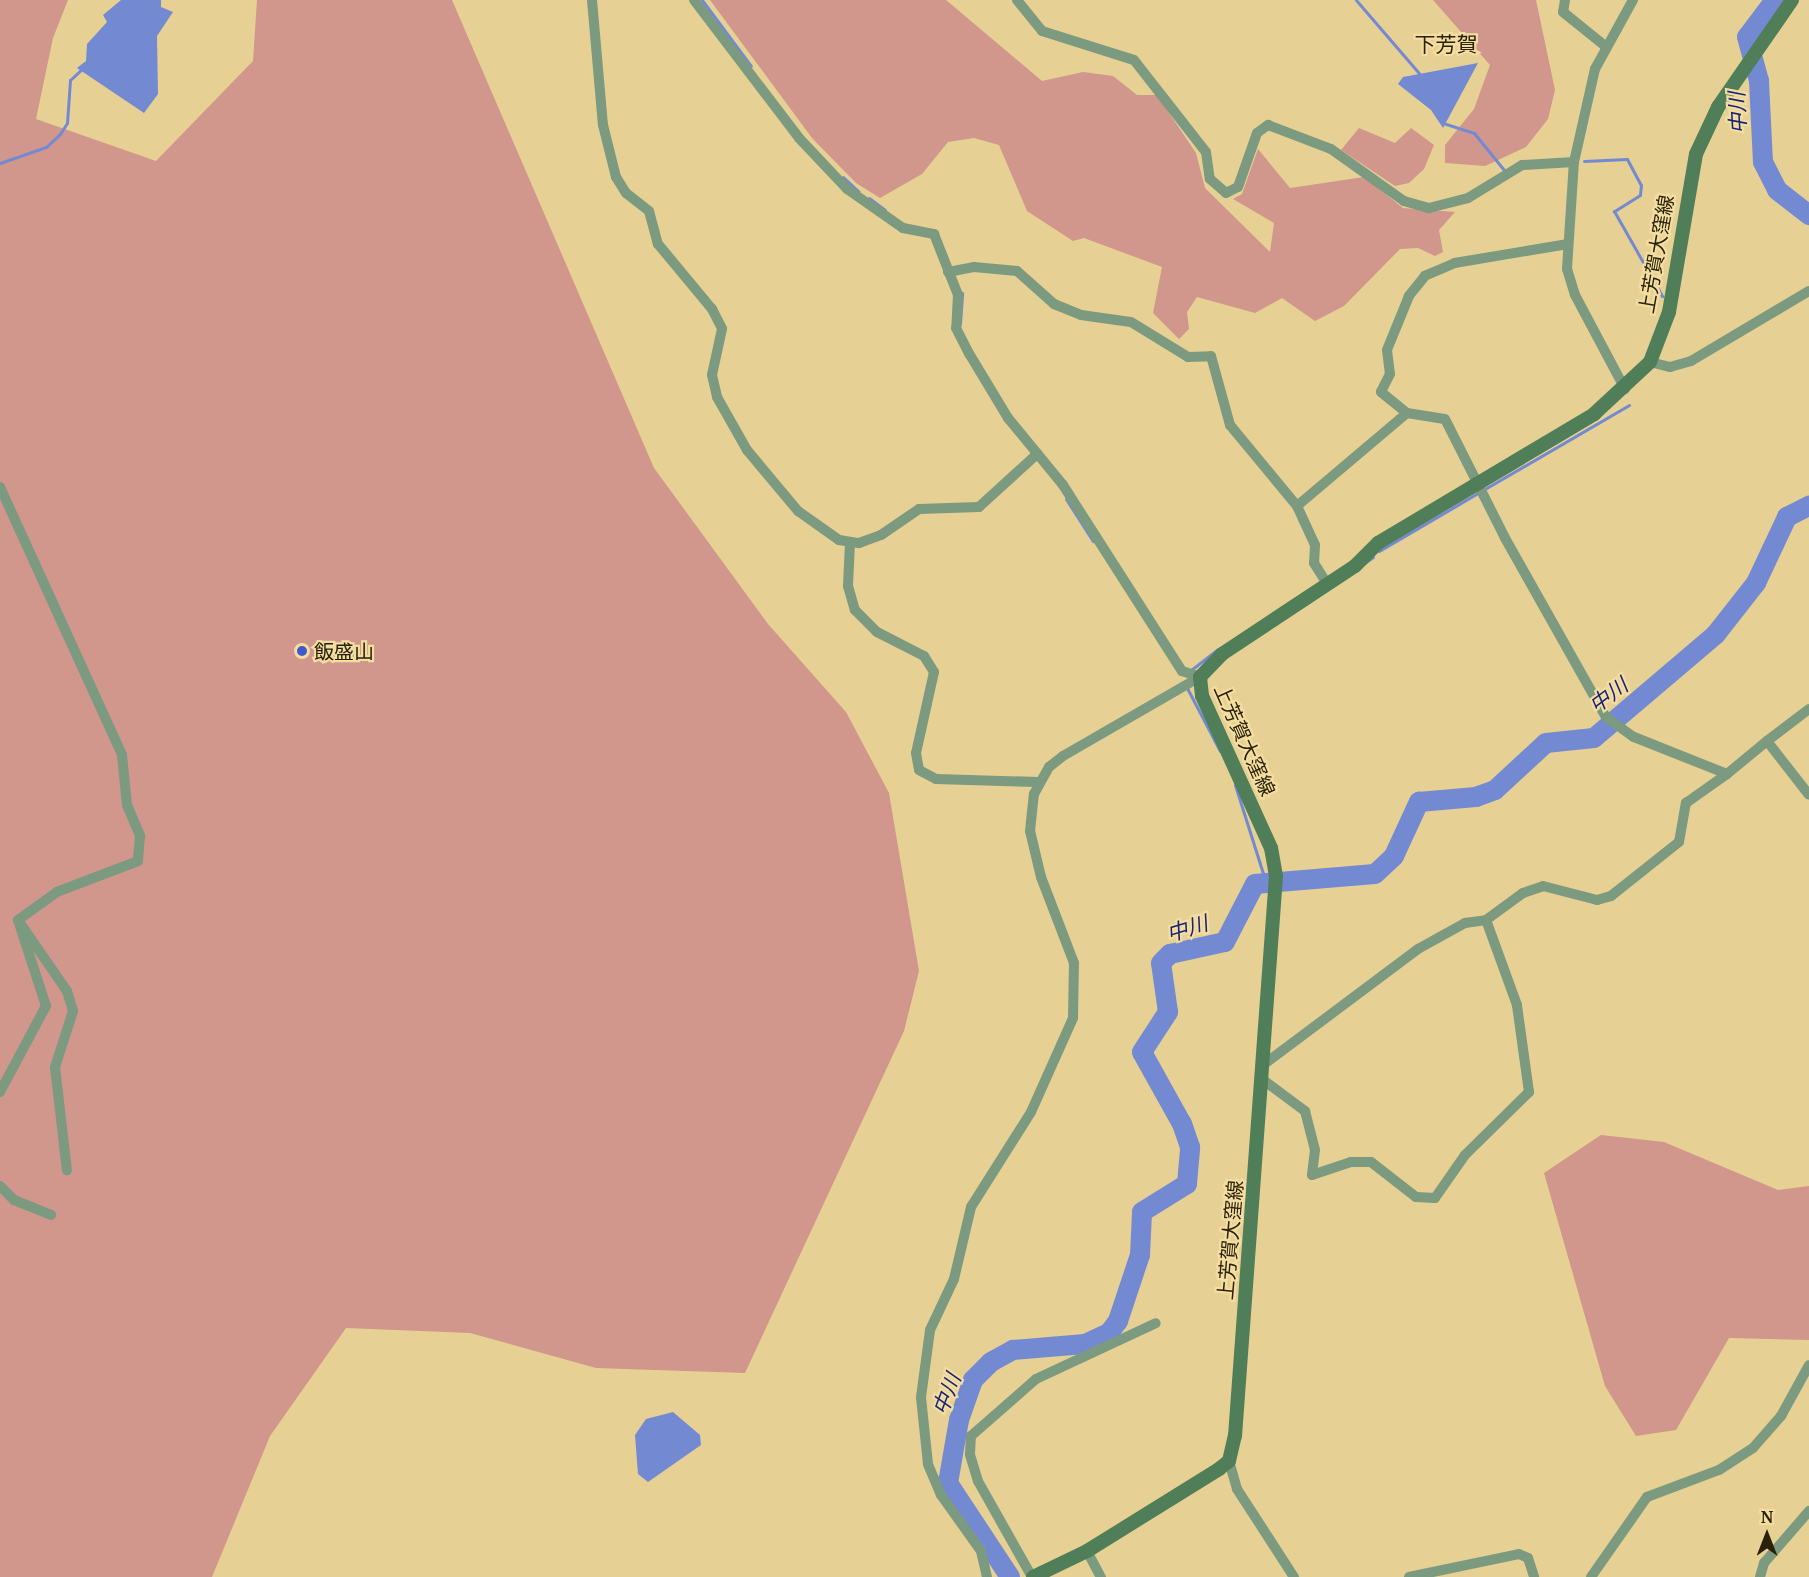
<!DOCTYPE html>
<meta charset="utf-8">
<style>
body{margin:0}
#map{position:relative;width:1809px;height:1577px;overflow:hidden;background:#e7d093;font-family:"Noto Serif","Noto Sans JP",serif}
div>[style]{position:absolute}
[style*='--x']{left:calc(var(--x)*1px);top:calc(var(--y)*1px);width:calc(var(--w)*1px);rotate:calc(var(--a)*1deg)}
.green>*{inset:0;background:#d1968c}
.water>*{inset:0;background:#738ad3}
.stream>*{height:3px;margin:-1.5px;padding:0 1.5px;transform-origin:1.5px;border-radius:1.5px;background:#738ad3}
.river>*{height:20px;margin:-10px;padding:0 10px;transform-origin:10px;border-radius:10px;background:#738ad3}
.street>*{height:10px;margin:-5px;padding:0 5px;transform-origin:5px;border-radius:5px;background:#7b9a80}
.secondary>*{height:14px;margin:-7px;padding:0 7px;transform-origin:7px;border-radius:7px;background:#4f7e59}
.dots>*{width:16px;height:16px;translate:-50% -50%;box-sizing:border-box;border:3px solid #f4dda0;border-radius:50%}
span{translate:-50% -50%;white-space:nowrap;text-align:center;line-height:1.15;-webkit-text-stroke:4.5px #f4dda0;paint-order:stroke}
.street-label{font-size:20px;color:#292108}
.poi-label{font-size:20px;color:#292108}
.left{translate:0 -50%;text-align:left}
.neighbourhood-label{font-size:21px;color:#292108}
.water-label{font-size:21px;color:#182277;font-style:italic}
.north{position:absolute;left:1737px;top:1505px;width:60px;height:60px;-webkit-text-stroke:4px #f4dda0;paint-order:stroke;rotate:0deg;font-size:16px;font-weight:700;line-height:24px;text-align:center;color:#292108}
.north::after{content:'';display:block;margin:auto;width:21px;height:27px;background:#292108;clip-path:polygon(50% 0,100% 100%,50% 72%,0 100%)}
</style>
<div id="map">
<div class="green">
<i style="clip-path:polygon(0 0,68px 0,53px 38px,36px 119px,156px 161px,253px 61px,257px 0,452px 0,654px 468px,768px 624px,846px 712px,889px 793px,919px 971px,904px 1031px,745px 1373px,596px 1368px,470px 1333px,346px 1328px,270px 1436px,212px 1577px,0 1577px)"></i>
<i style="clip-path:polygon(710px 0,946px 0,1042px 81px,1083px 72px,1113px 76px,1137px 95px,1157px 95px,1196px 153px,1205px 188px,1270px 252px,1274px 223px,1233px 199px,1242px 194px,1258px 149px,1290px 188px,1364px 177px,1403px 208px,1455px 212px,1439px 230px,1443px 252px,1435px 256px,1418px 248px,1400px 249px,1344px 306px,1315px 321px,1282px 298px,1255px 313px,1197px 297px,1187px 312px,1189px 329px,1179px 339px,1153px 313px,1162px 267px,1084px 238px,1073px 241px,1027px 211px,999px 145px,974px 138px,948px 142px,922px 174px,880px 198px,856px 183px,812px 138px)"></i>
<i style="clip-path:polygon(1433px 0,1536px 0,1555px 90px,1548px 119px,1526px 147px,1485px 166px,1445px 163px,1445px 145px,1474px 109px,1490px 65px)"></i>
<i style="clip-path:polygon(1359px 128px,1395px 143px,1411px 128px,1434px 145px,1424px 169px,1409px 183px,1395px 186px,1341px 150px)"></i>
<i style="clip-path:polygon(1601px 1135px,1664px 1142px,1778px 1190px,1809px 1186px,1809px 1340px,1729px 1338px,1676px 1430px,1636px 1436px,1605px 1386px,1544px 1173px)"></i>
</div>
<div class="water">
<i style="clip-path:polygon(121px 0,161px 0,161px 7px,173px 12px,157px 36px,158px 94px,144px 113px,77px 68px,86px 61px,87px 44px,107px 22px,103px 15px)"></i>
<i style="clip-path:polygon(1478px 63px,1443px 128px,1431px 110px,1398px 84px,1403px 77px)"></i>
<i style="clip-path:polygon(673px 1412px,700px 1435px,701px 1445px,648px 1482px,638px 1474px,635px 1435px,646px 1419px)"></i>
</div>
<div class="stream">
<i style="--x:702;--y:0;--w:82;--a:53.4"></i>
<i style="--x:1356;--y:0;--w:103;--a:49.3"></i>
<i style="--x:1443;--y:123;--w:33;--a:18"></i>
<i style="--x:1474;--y:133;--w:48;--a:51"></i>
<i style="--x:1584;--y:161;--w:43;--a:-2.7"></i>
<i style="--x:1627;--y:159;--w:30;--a:62"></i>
<i style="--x:1641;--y:185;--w:10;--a:96"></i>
<i style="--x:1640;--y:195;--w:31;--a:148"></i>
<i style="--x:1614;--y:211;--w:98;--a:60.5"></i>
<i style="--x:0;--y:163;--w:49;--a:-19.2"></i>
<i style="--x:46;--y:147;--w:19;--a:-43"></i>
<i style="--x:60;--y:134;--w:13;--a:-58"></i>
<i style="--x:67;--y:123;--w:43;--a:-86"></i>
<i style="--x:70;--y:80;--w:16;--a:-43"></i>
<i style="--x:843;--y:177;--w:21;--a:43"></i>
<i style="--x:869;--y:198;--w:20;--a:37"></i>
<i style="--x:960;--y:324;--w:31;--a:-86"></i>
<i style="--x:1483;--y:490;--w:169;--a:-30.2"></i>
<i style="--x:1066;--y:499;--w:50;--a:57.3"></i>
<i style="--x:1379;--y:551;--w:113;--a:-30.4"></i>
<i style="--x:1304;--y:605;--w:84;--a:-34.8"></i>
<i style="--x:1191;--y:670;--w:33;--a:-38"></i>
<i style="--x:1187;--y:688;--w:71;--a:62.4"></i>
<i style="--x:1235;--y:785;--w:103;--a:72.4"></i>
</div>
<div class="river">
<i style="--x:1775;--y:0;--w:46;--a:127.1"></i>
<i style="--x:1747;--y:37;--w:46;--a:74.7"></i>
<i style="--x:1759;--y:81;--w:81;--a:87.2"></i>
<i style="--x:1763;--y:162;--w:31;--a:63"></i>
<i style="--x:1777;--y:190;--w:41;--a:38"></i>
<i style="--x:1010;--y:1577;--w:113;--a:-123.4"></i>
<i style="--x:948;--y:1483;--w:64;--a:-80.1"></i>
<i style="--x:959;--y:1420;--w:42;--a:-70.7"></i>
<i style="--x:973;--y:1380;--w:25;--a:-45"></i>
<i style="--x:991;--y:1362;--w:25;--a:-29"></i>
<i style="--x:1013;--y:1350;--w:72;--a:-4.8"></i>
<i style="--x:1085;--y:1344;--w:26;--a:-25"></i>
<i style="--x:1109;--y:1333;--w:15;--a:-53"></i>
<i style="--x:1118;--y:1321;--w:70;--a:-71.6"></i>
<i style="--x:1140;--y:1255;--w:43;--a:-87.3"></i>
<i style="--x:1142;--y:1212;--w:53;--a:-31.9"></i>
<i style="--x:1187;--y:1184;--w:37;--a:-85"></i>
<i style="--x:1190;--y:1147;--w:24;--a:-109"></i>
<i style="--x:1182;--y:1124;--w:82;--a:-119.1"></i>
<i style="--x:1142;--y:1052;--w:48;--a:-57"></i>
<i style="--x:1168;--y:1012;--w:49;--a:-98.1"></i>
<i style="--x:1161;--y:963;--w:13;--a:-45"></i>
<i style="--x:1170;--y:954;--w:56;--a:-12.3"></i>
<i style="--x:1225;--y:942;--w:65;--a:-62.7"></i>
<i style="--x:1255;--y:884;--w:120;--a:-4.8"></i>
<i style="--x:1375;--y:874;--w:26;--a:-43"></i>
<i style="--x:1394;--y:856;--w:60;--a:-65.2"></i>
<i style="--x:1419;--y:802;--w:57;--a:-5"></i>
<i style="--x:1476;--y:797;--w:20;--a:-20"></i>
<i style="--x:1495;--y:790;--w:69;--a:-42.7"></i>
<i style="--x:1546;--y:743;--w:48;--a:-5.9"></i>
<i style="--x:1594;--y:738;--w:160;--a:-40.4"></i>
<i style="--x:1716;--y:634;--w:65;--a:-51.9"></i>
<i style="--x:1756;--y:583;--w:73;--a:-64.8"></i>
<i style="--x:1787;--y:517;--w:25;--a:-27"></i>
</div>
<div class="street">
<i style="--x:592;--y:0;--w:125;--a:85"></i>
<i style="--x:603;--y:125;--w:54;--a:76"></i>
<i style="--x:616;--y:177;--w:19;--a:58"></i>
<i style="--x:626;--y:193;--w:29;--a:38"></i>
<i style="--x:649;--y:211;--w:34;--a:75"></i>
<i style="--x:658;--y:244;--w:85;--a:50.3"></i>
<i style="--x:712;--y:309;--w:22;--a:63"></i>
<i style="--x:722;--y:329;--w:47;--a:102.3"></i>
<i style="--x:712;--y:375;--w:23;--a:77"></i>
<i style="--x:717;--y:397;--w:61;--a:60.5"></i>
<i style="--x:747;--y:450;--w:80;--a:50.1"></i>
<i style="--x:798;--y:511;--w:50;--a:35.3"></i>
<i style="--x:839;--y:540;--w:20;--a:9"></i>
<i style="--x:859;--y:543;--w:23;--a:-20"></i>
<i style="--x:881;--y:535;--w:46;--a:-34.4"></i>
<i style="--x:919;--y:509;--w:60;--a:-1.9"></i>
<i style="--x:979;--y:507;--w:79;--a:-42.4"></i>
<i style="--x:694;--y:0;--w:173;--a:52.7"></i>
<i style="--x:799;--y:138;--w:70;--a:46.7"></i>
<i style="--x:847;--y:189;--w:68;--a:34.9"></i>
<i style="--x:903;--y:228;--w:32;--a:11"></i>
<i style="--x:934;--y:234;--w:66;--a:68.5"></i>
<i style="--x:958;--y:295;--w:33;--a:93"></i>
<i style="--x:956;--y:328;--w:30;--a:63"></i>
<i style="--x:970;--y:355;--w:74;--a:58.9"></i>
<i style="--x:1008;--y:418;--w:87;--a:50.6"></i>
<i style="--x:1063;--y:485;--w:221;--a:57.4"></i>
<i style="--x:1182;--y:671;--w:19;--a:18"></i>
<i style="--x:1017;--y:0;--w:40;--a:51"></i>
<i style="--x:1042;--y:31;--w:96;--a:17.5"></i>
<i style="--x:1134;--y:60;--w:117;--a:52"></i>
<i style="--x:1206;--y:152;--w:27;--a:82"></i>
<i style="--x:1210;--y:179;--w:21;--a:41"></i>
<i style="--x:1226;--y:193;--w:13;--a:-27"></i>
<i style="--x:1238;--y:187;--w:57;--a:-70.6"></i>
<i style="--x:1257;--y:133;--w:14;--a:-36"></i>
<i style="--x:1268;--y:125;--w:67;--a:20.9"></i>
<i style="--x:1331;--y:149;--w:90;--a:35.5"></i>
<i style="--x:1404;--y:201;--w:26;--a:16"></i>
<i style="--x:1429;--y:208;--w:40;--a:-14.4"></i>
<i style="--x:1468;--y:198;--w:63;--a:-31.4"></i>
<i style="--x:1522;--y:165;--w:52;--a:-3.3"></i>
<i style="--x:1565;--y:0;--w:12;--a:99"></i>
<i style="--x:1563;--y:12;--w:54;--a:39"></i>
<i style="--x:1568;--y:244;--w:115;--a:170.5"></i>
<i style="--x:1455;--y:263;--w:33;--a:157"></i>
<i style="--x:1425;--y:276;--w:26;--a:129"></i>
<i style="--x:1409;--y:296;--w:58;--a:112.2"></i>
<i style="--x:1387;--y:350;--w:24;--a:83"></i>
<i style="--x:1390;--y:374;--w:20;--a:117"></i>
<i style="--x:1381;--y:392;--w:33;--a:39"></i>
<i style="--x:1407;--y:413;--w:38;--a:9"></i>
<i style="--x:1445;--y:419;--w:133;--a:63.2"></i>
<i style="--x:1505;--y:538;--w:206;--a:60.6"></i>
<i style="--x:1606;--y:717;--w:34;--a:36"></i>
<i style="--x:1634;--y:737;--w:100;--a:21.7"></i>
<i style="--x:1727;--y:774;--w:52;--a:-39.5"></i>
<i style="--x:1767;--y:741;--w:68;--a:52.1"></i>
<i style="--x:948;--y:272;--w:26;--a:-11"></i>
<i style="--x:974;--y:267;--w:43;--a:5.3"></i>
<i style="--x:1017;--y:271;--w:50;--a:41.7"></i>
<i style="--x:1054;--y:304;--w:29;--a:22"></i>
<i style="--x:1081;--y:315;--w:50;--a:8"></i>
<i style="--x:1131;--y:322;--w:67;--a:31.6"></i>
<i style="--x:1188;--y:357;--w:23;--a:-2"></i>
<i style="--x:1211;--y:356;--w:72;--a:74.6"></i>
<i style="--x:1230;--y:425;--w:105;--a:50.4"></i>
<i style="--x:1297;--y:506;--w:43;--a:65.2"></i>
<i style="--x:1315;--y:545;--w:18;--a:93"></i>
<i style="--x:1314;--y:563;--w:25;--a:58"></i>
<i style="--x:1650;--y:362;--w:21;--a:14"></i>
<i style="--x:1670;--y:367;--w:22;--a:-16"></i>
<i style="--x:1691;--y:361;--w:137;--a:-30.7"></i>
<i style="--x:1625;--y:389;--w:106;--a:-118"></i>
<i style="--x:1575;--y:295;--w:27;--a:-107"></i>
<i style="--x:1567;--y:269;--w:107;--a:-86.3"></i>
<i style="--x:1574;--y:162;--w:95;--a:-77.3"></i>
<i style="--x:1595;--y:69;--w:79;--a:-61.2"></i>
<i style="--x:0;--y:487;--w:294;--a:65.5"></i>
<i style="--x:122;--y:755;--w:50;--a:84.3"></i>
<i style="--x:127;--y:805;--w:34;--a:67"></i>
<i style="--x:140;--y:836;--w:25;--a:95"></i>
<i style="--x:138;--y:861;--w:87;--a:159.1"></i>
<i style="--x:57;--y:892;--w:48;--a:144.3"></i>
<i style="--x:18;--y:920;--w:86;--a:55.4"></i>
<i style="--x:67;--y:991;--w:21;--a:73"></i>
<i style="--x:73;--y:1011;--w:59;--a:107.8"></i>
<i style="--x:55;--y:1067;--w:104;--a:83.4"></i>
<i style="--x:1297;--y:506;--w:144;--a:-40.2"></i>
<i style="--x:850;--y:543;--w:43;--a:92.7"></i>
<i style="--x:848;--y:586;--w:25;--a:74"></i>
<i style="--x:855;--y:610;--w:31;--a:45"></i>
<i style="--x:877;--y:632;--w:53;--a:27.1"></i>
<i style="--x:924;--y:656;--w:19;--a:58"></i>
<i style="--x:934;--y:672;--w:83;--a:102.5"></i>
<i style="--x:916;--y:753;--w:17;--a:80"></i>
<i style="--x:919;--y:770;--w:19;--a:28"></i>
<i style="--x:936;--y:779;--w:102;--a:1.7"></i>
<i style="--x:1767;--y:741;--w:53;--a:-37.3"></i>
<i style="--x:1263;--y:1065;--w:194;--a:-36.8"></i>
<i style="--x:1418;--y:949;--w:54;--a:-29"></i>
<i style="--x:1465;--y:923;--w:21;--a:-8"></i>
<i style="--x:1486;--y:920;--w:46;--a:-36.1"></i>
<i style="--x:1523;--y:893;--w:21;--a:-19"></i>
<i style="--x:1543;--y:886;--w:56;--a:14.5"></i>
<i style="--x:1597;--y:900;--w:15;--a:-16"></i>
<i style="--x:1611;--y:896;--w:87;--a:-38.5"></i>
<i style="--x:1679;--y:842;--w:40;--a:-80"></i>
<i style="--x:1686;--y:803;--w:50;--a:-35.3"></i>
<i style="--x:1262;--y:1079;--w:54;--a:36.7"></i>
<i style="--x:1305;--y:1111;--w:40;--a:75.6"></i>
<i style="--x:1315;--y:1150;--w:25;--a:97"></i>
<i style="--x:1312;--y:1175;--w:41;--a:-18.4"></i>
<i style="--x:1351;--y:1162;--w:20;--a:0"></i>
<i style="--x:1371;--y:1162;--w:57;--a:37.9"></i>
<i style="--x:1416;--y:1197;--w:19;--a:3"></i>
<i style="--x:1435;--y:1198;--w:52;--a:-55.1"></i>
<i style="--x:1465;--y:1155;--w:90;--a:-44.5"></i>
<i style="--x:1529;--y:1092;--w:88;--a:-97.9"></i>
<i style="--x:1517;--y:1005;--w:90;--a:-110"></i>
<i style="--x:0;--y:1092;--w:98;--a:-61.9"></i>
<i style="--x:46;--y:1006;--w:90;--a:-108"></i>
<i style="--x:0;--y:1186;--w:20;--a:45"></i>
<i style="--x:14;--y:1200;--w:40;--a:22"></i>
<i style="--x:1229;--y:1461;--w:29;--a:74"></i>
<i style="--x:1237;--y:1489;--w:105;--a:57.1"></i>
<i style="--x:1087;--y:1551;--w:30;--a:62"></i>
<i style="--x:987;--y:1577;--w:27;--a:-103"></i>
<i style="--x:981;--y:1551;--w:69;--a:-125.5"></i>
<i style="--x:941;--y:1495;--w:34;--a:-113"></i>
<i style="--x:928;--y:1464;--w:67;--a:-96"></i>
<i style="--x:921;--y:1397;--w:68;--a:-82.3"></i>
<i style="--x:930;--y:1330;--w:56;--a:-64.8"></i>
<i style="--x:954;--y:1279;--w:74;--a:-76.7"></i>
<i style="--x:971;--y:1207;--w:112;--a:-57.7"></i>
<i style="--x:1031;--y:1112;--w:103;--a:-65.9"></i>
<i style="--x:1073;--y:1018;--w:55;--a:-89"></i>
<i style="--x:1074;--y:963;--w:92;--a:-111"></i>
<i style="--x:1041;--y:877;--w:47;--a:-103.4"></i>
<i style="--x:1030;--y:831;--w:37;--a:-84"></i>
<i style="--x:1034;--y:794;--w:31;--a:-61"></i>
<i style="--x:1049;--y:767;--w:18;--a:-38"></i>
<i style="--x:1063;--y:756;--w:158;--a:-30"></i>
<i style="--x:1032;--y:1577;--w:110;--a:-119.4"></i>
<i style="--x:978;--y:1481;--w:28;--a:-107"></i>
<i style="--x:970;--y:1454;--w:18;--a:-87"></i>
<i style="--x:971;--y:1436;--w:86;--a:-41.2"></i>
<i style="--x:1036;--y:1379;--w:132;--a:-25"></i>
<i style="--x:1409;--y:1577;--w:112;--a:-11.8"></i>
<i style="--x:1519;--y:1554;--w:10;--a:24"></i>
<i style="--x:1528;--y:1558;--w:20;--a:72"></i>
<i style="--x:1591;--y:1577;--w:98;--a:-55"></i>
<i style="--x:1647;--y:1497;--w:77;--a:-20.6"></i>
<i style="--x:1719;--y:1470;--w:40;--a:-32.9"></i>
<i style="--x:1753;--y:1448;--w:43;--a:-48.8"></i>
<i style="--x:1781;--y:1416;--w:58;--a:-61.2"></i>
<i style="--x:1760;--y:1577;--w:15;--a:-74"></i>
<i style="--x:1764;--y:1563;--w:69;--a:-49.1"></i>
</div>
<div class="secondary">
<i style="--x:1033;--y:1577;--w:60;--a:-25.7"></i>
<i style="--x:1087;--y:1551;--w:155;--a:-31.8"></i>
<i style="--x:1219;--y:1469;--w:13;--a:-39"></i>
<i style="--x:1229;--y:1461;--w:26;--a:-77"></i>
<i style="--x:1235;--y:1436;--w:561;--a:-85.81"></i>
<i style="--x:1276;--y:876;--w:28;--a:-100"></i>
<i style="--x:1271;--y:848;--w:167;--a:-114.4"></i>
<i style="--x:1202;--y:696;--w:19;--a:-96"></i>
<i style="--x:1200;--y:677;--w:32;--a:-46"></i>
<i style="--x:1222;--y:654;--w:159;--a:-33.5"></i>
<i style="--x:1355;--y:566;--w:33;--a:-45"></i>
<i style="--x:1378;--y:543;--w:252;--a:-30.8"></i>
<i style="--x:1594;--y:414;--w:76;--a:-42.9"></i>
<i style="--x:1650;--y:362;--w:53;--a:-69.2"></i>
<i style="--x:1669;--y:312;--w:160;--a:-80.3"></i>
<i style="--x:1696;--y:154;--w:52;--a:-64.9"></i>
<i style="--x:1718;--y:107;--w:130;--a:-55.3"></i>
</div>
<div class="dots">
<i style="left:302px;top:651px;background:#4058cb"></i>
</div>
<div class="street-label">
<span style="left:1656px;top:254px;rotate:-80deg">上芳賀大窪線</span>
<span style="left:1245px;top:740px;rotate:66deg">上芳賀大窪線</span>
<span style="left:1230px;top:1240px;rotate:-85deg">上芳賀大窪線</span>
</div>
<div class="poi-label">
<span class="left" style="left:314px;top:651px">飯盛山</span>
</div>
<div class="neighbourhood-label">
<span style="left:1446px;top:44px">下芳賀</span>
</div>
<div class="water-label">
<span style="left:1737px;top:113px;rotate:-93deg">中川</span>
<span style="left:1608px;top:695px;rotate:-37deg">中川</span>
<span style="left:1187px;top:928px;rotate:-17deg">中川</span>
<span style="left:946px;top:1394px;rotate:-69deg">中川</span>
</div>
<div class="north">N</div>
</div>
